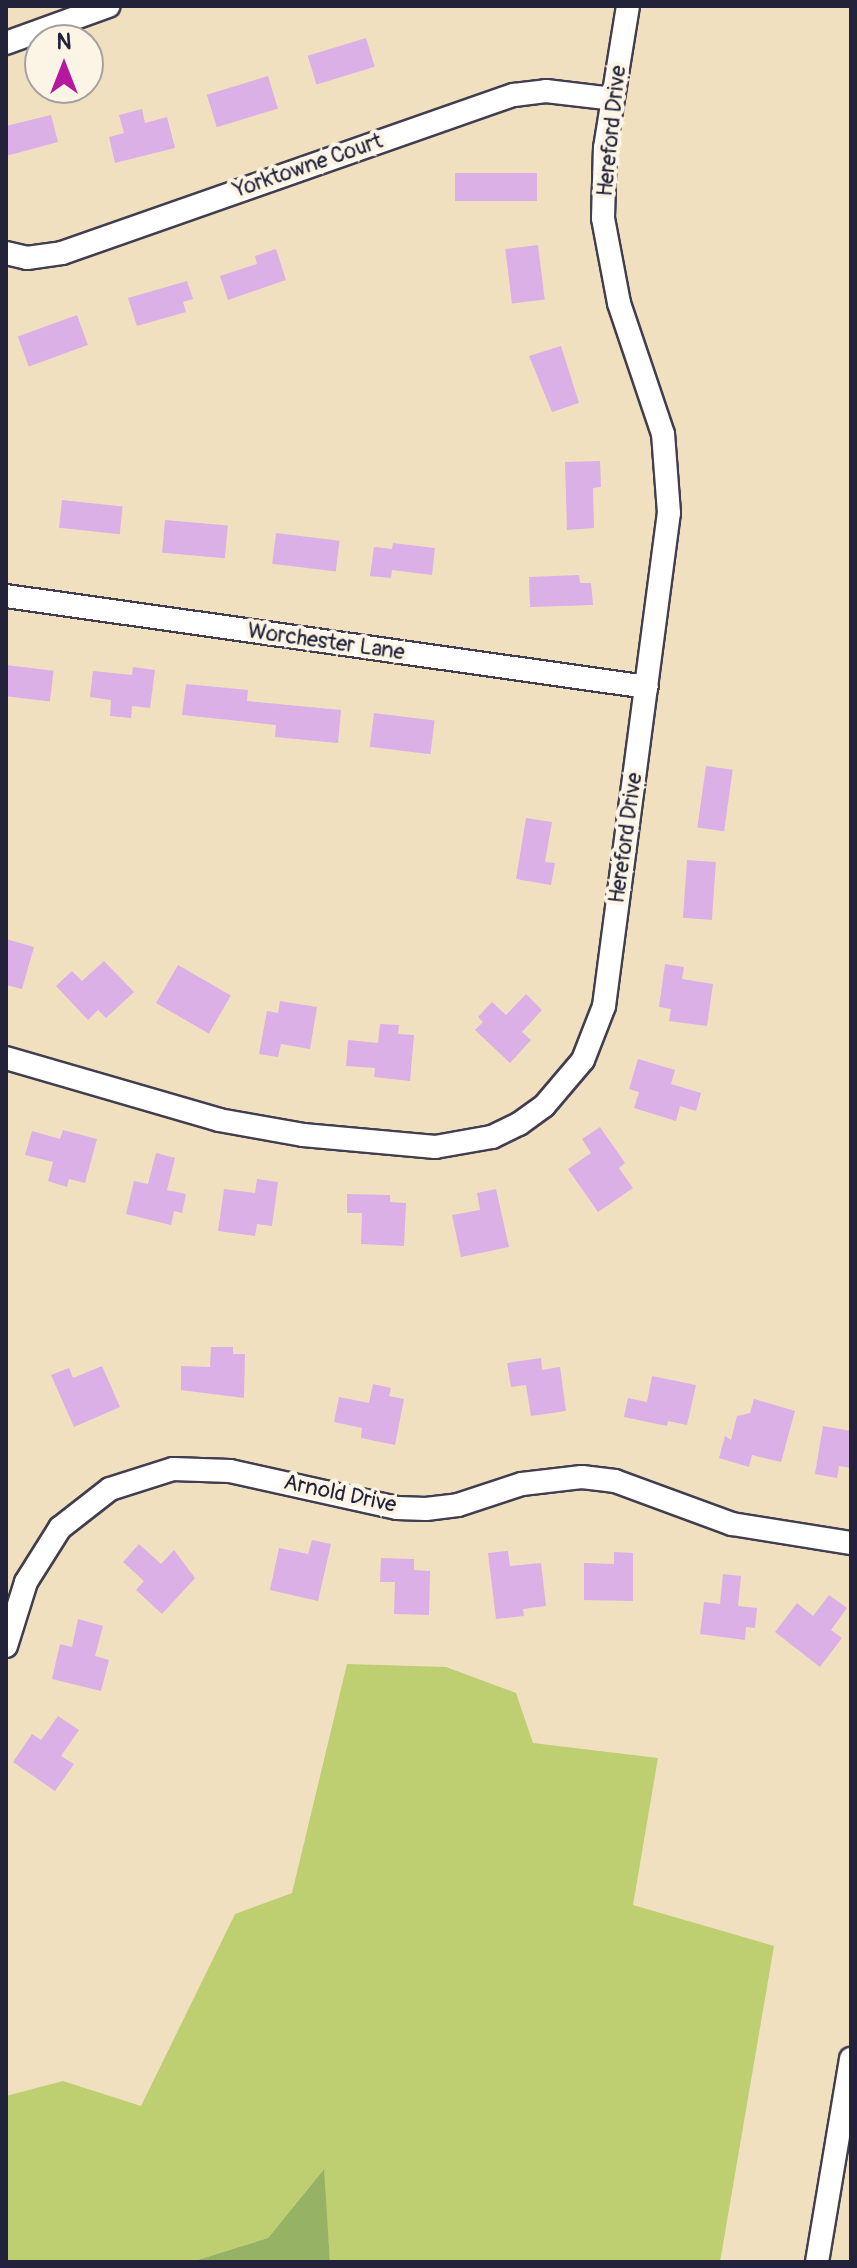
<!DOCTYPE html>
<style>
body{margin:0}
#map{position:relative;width:857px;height:2268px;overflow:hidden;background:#f0e0c0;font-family:Pangolin,sans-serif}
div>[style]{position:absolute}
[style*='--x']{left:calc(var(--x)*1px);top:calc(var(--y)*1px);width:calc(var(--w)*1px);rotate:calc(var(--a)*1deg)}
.green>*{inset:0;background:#becf72}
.forest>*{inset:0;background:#96b264}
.building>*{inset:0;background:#dab0e6;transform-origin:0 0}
.roads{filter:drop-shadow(2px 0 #413e4f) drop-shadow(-2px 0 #413e4f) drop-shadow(0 2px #413e4f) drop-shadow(0 -2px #413e4f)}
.minor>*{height:22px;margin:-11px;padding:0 11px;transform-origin:11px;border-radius:11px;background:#fff}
span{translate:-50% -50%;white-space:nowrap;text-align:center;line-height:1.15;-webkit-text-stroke:8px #fcf5e5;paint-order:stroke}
.street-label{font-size:22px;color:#22223b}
.frame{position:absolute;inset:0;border:8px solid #22223b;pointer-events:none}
.north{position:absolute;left:24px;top:24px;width:80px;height:80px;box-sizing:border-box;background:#fcf5e5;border:2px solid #a5a1a1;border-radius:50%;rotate:0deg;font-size:22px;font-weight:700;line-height:32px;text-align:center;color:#22223b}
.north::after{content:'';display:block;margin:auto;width:28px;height:36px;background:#b5179e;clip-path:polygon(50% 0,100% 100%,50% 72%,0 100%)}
</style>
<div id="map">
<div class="green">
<i style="clip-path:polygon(347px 1664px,446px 1667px,516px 1693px,533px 1743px,658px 1758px,633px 1905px,774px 1946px,720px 2262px,330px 2262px,323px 2170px,268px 2238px,191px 2262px,6px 2262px,6px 2096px,63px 2081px,141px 2106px,235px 1914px,292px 1893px)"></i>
</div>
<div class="forest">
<i style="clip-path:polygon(324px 2169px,330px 2262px,191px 2262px,268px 2238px)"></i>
</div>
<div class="building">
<i style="left:366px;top:38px;width:30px;height:61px;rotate:73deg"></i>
<i style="left:268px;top:76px;width:34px;height:64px;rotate:73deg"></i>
<i style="clip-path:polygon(142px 109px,145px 123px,167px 117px,175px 148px,115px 163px,109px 137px,124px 133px,119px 115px)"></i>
<i style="clip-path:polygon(51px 115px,58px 142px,6px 156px,6px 126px)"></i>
<i style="left:455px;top:173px;width:82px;height:28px"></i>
<i style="left:538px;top:245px;width:55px;height:33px;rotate:83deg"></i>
<i style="clip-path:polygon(276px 249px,286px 280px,228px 300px,220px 276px,257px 264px,255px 256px)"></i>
<i style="clip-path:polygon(187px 281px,193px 299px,183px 302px,186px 312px,137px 326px,128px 298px)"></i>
<i style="left:77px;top:315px;width:32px;height:63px;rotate:70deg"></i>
<i style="clip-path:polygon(561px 346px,579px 403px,552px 412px,529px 356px)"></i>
<i style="clip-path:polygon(600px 461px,601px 487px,593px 488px,594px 528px,567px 530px,565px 462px)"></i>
<i style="left:62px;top:500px;width:61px;height:28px;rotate:6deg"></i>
<i style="left:165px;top:520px;width:63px;height:33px;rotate:5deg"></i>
<i style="left:276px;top:533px;width:64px;height:31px;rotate:7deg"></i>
<i style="clip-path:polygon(393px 543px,435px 548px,432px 575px,392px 570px,391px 578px,370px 576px,374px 547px,392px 549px)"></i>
<i style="clip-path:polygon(579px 575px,580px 583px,591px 583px,593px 605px,530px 607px,529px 577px)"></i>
<i style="left:6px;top:665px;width:48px;height:31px;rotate:7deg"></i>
<i style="clip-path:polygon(133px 667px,155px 670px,150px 708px,132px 706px,131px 718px,110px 716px,111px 700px,90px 697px,93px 671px,132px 675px)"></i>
<i style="clip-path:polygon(186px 684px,248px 690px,247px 701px,341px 710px,338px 743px,275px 737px,276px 725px,182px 715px)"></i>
<i style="left:374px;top:713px;width:61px;height:34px;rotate:7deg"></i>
<i style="left:706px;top:766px;width:27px;height:62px;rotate:8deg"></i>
<i style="clip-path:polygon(526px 818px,552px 822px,545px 862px,555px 863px,551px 885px,516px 879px)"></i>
<i style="left:687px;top:860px;width:29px;height:58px;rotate:4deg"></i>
<i style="clip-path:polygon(6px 939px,34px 947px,22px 989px,6px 985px)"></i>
<i style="clip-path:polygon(104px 961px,134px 992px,106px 1018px,98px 1010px,88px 1020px,56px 986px,72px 971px,82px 981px)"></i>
<i style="clip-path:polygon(665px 964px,684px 967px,682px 979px,713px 984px,707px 1026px,669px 1021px,671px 1009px,659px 1007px)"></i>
<i style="left:178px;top:965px;width:61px;height:44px;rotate:30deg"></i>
<i style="clip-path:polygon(526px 994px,542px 1010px,522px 1032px,531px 1040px,510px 1063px,475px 1030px,483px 1022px,478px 1017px,492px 1002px,506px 1015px)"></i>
<i style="clip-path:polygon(280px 1001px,317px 1007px,310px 1049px,281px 1044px,278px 1057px,259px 1054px,267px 1011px,278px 1013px)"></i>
<i style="clip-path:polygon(380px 1024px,399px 1025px,398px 1034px,414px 1035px,410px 1081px,374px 1077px,375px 1068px,346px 1066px,348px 1040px,378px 1043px)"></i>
<i style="clip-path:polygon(638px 1059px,675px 1070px,671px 1084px,701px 1093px,696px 1111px,680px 1106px,676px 1121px,634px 1108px,639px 1092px,629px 1089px)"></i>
<i style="clip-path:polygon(600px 1127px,625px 1163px,619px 1168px,633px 1188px,598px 1212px,568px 1169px,591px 1153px,582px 1139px)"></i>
<i style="clip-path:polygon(63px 1130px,97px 1139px,85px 1183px,69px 1179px,67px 1187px,48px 1181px,53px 1162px,25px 1155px,32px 1131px,60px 1139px)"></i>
<i style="clip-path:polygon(156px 1153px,175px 1158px,167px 1190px,186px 1194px,182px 1213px,174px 1211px,171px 1225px,126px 1214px,134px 1181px,148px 1184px)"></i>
<i style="clip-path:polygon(257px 1179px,278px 1182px,272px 1226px,257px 1224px,255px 1236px,218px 1231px,224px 1189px,255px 1193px)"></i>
<i style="clip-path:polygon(496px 1189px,509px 1247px,461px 1257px,452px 1215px,480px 1210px,477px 1193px)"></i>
<i style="clip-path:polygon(347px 1194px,390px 1195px,390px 1202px,406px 1203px,404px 1246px,361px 1244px,362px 1213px,347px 1213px)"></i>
<i style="clip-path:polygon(211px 1347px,233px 1347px,233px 1354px,245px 1354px,244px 1398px,181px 1390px,181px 1366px,210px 1367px)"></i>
<i style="clip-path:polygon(541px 1358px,542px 1370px,560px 1367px,566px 1411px,531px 1416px,526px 1385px,511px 1387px,507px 1363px)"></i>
<i style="clip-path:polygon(102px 1366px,120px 1407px,74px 1427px,51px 1375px,69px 1368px,73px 1378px)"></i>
<i style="clip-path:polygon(652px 1376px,696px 1385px,687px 1425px,668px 1421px,667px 1426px,624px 1417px,628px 1398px,647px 1402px)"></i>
<i style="clip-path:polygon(373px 1384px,391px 1388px,389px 1396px,404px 1399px,395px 1445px,361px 1438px,362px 1428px,334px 1422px,339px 1397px,369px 1403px)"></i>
<i style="clip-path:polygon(754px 1399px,795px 1411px,781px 1462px,752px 1455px,749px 1467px,719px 1458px,725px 1436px,731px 1440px,737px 1416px,750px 1413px)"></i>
<i style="clip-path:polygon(823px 1426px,851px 1431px,851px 1468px,839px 1466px,837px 1478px,815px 1474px)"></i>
<i style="clip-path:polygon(312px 1540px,331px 1544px,318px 1601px,270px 1590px,279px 1548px,308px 1554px)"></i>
<i style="clip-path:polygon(139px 1544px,161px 1564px,174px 1550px,195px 1578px,162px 1614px,136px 1590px,144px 1581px,123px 1562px)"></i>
<i style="clip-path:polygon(508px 1551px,510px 1566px,541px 1563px,546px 1606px,523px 1609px,524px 1616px,496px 1619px,488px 1553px)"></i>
<i style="clip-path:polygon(614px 1552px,633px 1553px,633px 1601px,584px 1600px,584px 1563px,614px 1564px)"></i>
<i style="clip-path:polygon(381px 1558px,414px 1559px,414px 1570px,430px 1571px,429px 1615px,394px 1614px,395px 1582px,380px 1582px)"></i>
<i style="clip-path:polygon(723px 1574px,741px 1576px,738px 1606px,757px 1608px,755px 1628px,746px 1627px,745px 1640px,700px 1634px,704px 1602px,720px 1604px)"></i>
<i style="clip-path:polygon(829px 1595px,847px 1608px,831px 1630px,842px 1638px,820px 1667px,775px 1632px,797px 1603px,813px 1616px)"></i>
<i style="clip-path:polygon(78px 1619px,103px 1626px,95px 1656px,109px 1660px,101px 1691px,52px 1679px,60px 1644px,72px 1647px)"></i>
<i style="clip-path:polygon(58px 1716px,79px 1730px,61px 1756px,74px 1764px,55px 1791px,13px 1762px,32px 1734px,41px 1740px)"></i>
</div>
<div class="roads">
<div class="minor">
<i style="--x:6;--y:43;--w:109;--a:-19.9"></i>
<i style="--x:6;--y:253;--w:22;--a:13"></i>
<i style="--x:27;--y:258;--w:35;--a:-8"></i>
<i style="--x:62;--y:253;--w:479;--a:-19.3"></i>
<i style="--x:514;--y:95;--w:32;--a:-7"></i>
<i style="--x:546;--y:91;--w:67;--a:6.8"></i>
<i style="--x:6;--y:596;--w:647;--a:8.08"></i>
<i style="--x:6;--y:1058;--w:222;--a:16.2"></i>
<i style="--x:219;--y:1120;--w:85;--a:10.1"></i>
<i style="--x:303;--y:1135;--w:133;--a:5.2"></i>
<i style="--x:435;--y:1147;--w:58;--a:-10"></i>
<i style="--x:492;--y:1137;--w:30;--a:-26"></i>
<i style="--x:519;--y:1124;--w:31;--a:-36"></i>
<i style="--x:544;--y:1106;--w:60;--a:-49.7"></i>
<i style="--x:583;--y:1060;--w:58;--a:-68.7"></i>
<i style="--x:604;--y:1006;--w:497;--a:-82.5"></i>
<i style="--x:669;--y:513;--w:79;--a:-94.3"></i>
<i style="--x:663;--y:434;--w:138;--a:-108.6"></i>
<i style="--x:619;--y:303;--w:86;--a:-100.7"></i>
<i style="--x:603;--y:218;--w:70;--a:-88.4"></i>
<i style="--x:605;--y:148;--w:144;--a:-80.8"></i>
<i style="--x:6;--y:1646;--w:67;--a:-72.6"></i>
<i style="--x:26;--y:1582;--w:64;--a:-57.8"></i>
<i style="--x:60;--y:1528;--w:63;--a:-38"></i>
<i style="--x:110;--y:1489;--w:66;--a:-17.6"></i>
<i style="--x:173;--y:1469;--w:57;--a:2"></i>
<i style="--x:230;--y:1471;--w:171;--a:12.5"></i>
<i style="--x:397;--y:1508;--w:29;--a:2"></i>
<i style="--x:426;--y:1509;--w:32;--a:-7"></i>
<i style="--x:458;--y:1505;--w:67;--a:-18.2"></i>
<i style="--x:522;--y:1484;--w:60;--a:-6.7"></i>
<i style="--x:582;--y:1477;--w:33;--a:7"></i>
<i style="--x:615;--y:1481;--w:125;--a:20.2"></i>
<i style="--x:732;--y:1524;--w:121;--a:9.1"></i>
<i style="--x:817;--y:2262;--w:206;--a:-80.5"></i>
</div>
</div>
<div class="street-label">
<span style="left:612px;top:131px;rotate:-84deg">Hereford Drive</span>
<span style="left:308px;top:166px;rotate:-19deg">Yorktowne Court</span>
<span style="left:326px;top:642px;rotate:8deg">Worchester Lane</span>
<span style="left:626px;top:838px;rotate:-82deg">Hereford Drive</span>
<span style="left:340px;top:1494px;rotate:12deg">Arnold Drive</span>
</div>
<div class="frame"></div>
<div class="north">N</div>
</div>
